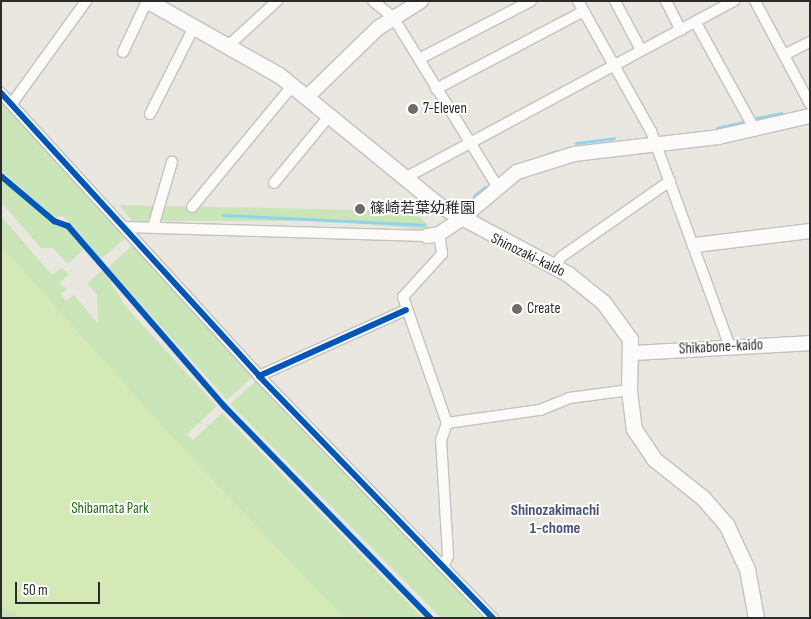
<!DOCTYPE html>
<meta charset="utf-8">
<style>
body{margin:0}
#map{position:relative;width:811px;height:619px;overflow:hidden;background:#eae6e0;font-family:"Sofia Sans Condensed","Noto Sans JP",sans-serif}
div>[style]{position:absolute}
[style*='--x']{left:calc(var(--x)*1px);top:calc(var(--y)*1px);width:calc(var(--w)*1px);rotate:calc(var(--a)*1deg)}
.green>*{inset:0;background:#cae5b8;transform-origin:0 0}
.pitch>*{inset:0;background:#d5e9b6}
.stream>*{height:3px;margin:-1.5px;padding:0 1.5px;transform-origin:1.5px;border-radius:1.5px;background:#92d2ec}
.roads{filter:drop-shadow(1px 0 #c3c2c1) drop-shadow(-1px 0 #c3c2c1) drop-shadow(0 1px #c3c2c1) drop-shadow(0 -1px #c3c2c1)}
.minor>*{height:10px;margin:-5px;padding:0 5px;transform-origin:5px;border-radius:5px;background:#fcfbfa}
.tertiary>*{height:14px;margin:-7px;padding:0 7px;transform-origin:7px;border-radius:7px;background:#fcfbfa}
.secondary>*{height:15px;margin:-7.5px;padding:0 7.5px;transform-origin:7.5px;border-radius:7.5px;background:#fcfbfa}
.cycleway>*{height:6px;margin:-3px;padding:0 3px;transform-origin:3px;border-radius:3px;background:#0057b8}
.dots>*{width:14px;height:14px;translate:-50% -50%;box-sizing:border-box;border:2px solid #fff;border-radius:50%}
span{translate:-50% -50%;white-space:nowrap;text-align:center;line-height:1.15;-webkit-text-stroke:4px #fff;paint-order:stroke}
.poi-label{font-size:15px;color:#2b2b2b}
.left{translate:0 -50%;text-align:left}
.street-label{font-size:15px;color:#2b2b2b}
.park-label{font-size:15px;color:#266a18}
.neighbourhood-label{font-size:16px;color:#4a517d;font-weight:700}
.frame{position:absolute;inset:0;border:2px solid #2b2b2b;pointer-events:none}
.scale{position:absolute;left:15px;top:582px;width:85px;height:22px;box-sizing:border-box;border:2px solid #2b2b2b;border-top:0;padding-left:6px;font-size:15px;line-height:18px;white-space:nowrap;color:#2b2b2b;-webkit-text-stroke:4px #fff;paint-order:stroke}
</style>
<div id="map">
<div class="green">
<i style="clip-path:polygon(1px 98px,128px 236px,101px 259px,63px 216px,55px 218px,1px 170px)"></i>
<i style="clip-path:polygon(1px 179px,70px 232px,84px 249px,68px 264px,53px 248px,41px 248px,1px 202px)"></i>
<i style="clip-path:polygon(119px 205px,413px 211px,433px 230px,327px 221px,132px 221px)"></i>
<i style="clip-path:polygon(1px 216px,52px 275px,62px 268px,69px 275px,59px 283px,67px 289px,61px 294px,66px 301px,74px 295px,98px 324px,97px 295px,87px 283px,103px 270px,126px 307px,217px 406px,187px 434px,193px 440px,222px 413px,423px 618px,1px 618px)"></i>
<i style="left:134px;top:244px;width:178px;height:35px;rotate:48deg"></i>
<i style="clip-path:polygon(257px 380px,350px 479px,488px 618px,441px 618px,230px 404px)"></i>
</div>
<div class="pitch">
<i style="clip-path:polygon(1px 246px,173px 438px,344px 618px,23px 618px,1px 606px)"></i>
</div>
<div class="stream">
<i style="--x:756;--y:118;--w:26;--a:-11"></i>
<i style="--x:717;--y:128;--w:27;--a:-13"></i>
<i style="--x:576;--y:143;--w:38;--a:-7"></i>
<i style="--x:529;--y:161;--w:29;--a:-20"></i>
<i style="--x:474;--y:196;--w:14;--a:-39"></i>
<i style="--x:223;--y:215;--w:201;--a:2.8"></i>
</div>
<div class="roads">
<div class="minor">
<i style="--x:373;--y:1;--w:26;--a:39"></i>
<i style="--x:393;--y:17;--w:201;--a:58.4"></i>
<i style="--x:578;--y:1;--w:149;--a:60.7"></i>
<i style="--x:651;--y:131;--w:230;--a:69.9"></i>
<i style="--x:615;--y:1;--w:55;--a:62"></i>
<i style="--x:666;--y:1;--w:33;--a:63"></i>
<i style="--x:755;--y:1;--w:117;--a:61.9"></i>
<i style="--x:696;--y:23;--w:122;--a:61.1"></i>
<i style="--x:228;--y:46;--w:67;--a:-42.6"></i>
<i style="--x:123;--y:52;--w:56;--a:-64.8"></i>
<i style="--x:784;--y:55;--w:29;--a:-27"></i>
<i style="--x:419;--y:59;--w:126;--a:-27.4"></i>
<i style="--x:436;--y:89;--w:167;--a:-27.8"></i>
<i style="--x:1;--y:93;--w:383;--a:47.6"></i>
<i style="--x:259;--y:376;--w:337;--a:46"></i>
<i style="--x:13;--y:102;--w:125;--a:-54.1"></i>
<i style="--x:150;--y:114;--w:97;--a:-63.2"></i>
<i style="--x:405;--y:178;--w:374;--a:-28.3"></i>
<i style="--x:274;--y:183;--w:88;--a:-50.5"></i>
<i style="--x:192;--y:207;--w:158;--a:-50.4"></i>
<i style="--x:124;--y:227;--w:303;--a:1.7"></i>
<i style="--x:153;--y:227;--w:68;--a:-73.7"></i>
<i style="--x:439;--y:234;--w:20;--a:81"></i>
<i style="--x:442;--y:254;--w:58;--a:132.2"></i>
<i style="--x:403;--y:297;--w:133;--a:70.8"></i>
<i style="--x:447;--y:423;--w:18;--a:109"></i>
<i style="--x:441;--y:440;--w:116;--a:86.5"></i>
<i style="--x:448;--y:556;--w:12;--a:114"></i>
<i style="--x:555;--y:266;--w:11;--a:-56"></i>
<i style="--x:561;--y:257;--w:133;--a:-34.9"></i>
<i style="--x:259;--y:376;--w:161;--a:-24.2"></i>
<i style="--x:447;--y:423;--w:94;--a:-8"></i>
<i style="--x:540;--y:410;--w:31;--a:-22"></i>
<i style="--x:569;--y:398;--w:61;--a:-7.6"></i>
</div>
<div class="tertiary">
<i style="--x:307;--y:97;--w:99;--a:-44.2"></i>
<i style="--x:378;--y:28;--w:51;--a:-32.1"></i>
<i style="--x:427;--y:236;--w:12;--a:-9"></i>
<i style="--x:439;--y:234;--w:25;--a:-34"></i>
<i style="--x:460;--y:220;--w:75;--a:-40.1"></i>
<i style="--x:517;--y:172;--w:60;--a:-17.5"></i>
<i style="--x:574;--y:154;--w:145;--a:-6.7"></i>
<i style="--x:718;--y:137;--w:94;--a:-12.9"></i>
<i style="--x:695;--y:245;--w:116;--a:-6.9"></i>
<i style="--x:632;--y:353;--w:178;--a:-3.2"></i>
</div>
<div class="secondary">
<i style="--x:148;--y:1;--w:150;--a:29.5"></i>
<i style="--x:279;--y:75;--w:204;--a:39.2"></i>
<i style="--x:437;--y:204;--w:149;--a:28.1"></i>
<i style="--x:568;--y:274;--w:45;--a:38.7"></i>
<i style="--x:603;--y:302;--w:46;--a:53.9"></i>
<i style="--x:630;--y:339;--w:51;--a:91.1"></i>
<i style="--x:629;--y:390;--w:39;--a:83"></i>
<i style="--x:634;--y:429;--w:36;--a:56"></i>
<i style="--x:654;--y:459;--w:63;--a:38.5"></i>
<i style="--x:703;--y:498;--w:35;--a:49"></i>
<i style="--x:726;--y:524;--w:50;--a:65"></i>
<i style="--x:747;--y:569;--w:50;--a:79.6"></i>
</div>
</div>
<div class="cycleway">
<i style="--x:1;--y:93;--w:383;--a:47.6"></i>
<i style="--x:259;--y:376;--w:337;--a:46"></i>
<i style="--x:1;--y:176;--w:70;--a:40.3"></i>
<i style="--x:54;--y:221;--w:15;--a:20"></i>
<i style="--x:68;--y:226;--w:238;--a:49.1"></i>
<i style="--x:224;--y:406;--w:296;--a:45.8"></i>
<i style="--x:259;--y:376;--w:161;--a:-24.2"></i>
</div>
<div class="dots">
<i style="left:413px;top:109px;background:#6e6c6a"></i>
<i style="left:360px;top:209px;background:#6e6c6a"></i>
<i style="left:517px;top:309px;background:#6e6c6a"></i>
</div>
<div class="poi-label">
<span class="left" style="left:423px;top:109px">7-Eleven</span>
<span class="left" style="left:370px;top:209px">篠崎若葉幼稚園</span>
<span class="left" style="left:527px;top:309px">Create</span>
</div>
<div class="street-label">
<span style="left:528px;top:255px;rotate:26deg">Shinozaki-kaido</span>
<span style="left:721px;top:347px;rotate:-3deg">Shikabone-kaido</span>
</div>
<div class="park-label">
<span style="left:110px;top:509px">Shibamata Park</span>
</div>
<div class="neighbourhood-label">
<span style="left:555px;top:520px">Shinozakimachi<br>1-chome</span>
</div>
<div class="frame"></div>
<div class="scale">50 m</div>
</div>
